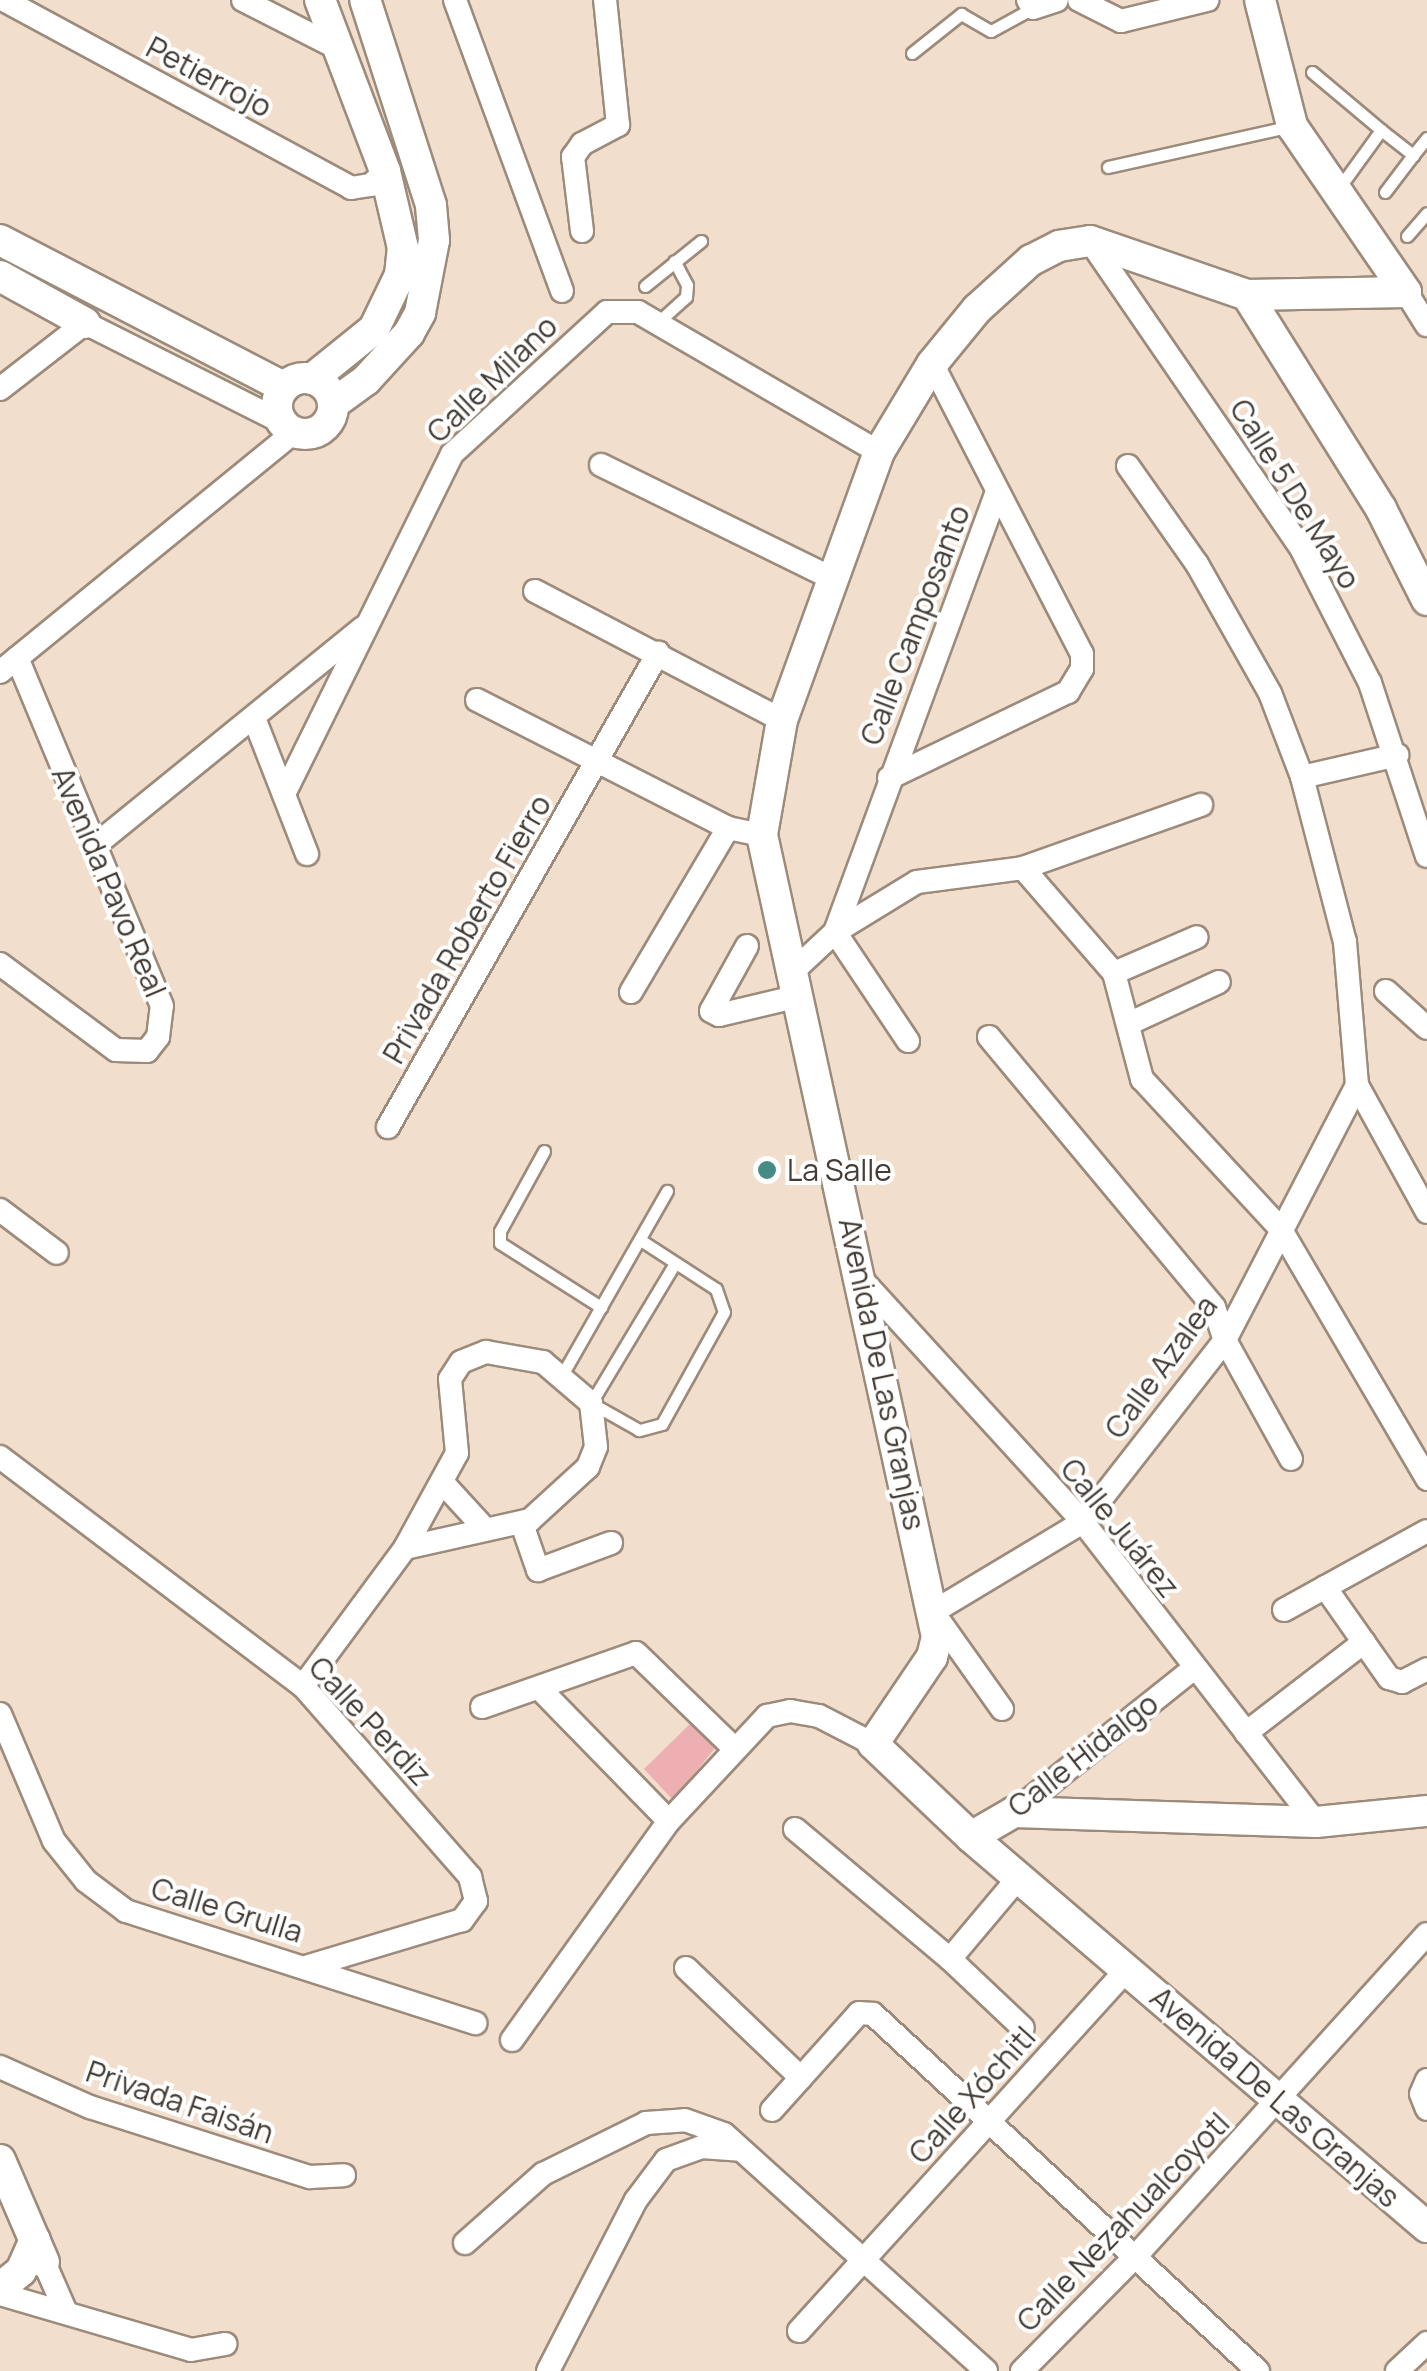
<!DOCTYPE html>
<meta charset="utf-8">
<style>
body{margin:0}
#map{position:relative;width:1427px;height:2371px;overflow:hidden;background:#f1decc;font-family:Manrope,sans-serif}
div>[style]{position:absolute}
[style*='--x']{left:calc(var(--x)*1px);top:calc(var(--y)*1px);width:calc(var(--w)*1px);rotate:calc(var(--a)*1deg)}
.green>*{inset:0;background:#eeafb2}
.roads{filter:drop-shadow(2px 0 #9c8b7b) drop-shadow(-2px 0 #9c8b7b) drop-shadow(0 2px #9c8b7b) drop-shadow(0 -2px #9c8b7b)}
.lane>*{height:11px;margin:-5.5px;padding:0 5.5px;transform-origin:5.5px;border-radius:5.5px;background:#fff}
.street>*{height:22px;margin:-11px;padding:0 11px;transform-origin:11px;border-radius:11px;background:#fff}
.secondary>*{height:30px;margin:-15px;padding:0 15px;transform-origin:15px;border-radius:15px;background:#fff}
.secondary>.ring{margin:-15px;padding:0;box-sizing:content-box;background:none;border:30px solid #fff;border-radius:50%}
.dots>*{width:28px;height:28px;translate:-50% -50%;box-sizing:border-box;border:5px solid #fff;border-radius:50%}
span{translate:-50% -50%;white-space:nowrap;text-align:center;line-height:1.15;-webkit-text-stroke:8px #fff;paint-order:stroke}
.street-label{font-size:30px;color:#433b34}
.poi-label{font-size:30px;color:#433b34}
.left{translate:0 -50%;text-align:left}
</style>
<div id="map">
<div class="green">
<i style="clip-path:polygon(696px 1718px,720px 1742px,673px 1800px,644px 1769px)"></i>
</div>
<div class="roads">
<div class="lane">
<i style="--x:912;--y:53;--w:63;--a:-38.5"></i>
<i style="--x:961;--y:14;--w:34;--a:30"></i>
<i style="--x:991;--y:31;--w:48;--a:-28.7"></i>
<i style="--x:1312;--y:72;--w:90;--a:40"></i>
<i style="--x:1381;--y:130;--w:72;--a:125.9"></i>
<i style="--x:1381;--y:130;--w:41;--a:38"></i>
<i style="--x:1413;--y:155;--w:22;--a:-51"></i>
<i style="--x:1108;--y:167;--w:189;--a:-12.6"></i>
<i style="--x:1385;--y:192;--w:46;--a:-52.9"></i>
<i style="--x:1407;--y:236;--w:30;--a:-49"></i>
<i style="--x:645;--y:286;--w:72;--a:-38.8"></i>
<i style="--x:657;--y:323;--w:39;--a:-42"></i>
<i style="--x:686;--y:297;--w:12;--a:-85"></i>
<i style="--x:687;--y:285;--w:27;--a:-118"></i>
<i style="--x:544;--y:1151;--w:91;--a:118.8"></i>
<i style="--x:500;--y:1231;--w:12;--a:90"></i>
<i style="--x:500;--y:1243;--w:120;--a:32.4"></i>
<i style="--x:642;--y:1241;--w:88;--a:33"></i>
<i style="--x:716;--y:1289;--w:24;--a:71"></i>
<i style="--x:724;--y:1312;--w:128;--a:119"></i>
<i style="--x:662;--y:1424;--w:24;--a:165"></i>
<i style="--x:639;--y:1430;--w:55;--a:-150.6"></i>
<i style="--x:591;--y:1403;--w:163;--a:-59"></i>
<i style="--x:562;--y:1375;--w:212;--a:-60.3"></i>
</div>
<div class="street">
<i style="--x:4;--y:0;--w:395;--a:28.4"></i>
<i style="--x:351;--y:188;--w:20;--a:-9"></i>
<i style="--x:371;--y:185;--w:20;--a:-45"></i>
<i style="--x:243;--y:0;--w:108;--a:27"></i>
<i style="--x:455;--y:0;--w:310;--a:69.8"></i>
<i style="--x:1028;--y:0;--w:9;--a:58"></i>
<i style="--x:1033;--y:8;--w:25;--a:-18"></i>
<i style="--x:1079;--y:0;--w:47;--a:26.6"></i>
<i style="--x:1121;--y:21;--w:89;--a:-13.7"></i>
<i style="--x:582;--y:231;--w:75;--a:-96.9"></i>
<i style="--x:573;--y:157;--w:16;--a:-55"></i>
<i style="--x:582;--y:144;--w:41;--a:-27.8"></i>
<i style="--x:618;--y:125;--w:126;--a:-95.9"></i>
<i style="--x:1090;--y:241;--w:375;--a:55.5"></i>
<i style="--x:1302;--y:550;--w:149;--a:62.9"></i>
<i style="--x:1370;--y:683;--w:182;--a:71.8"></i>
<i style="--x:1406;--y:292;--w:39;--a:58"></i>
<i style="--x:0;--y:389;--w:108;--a:-37.8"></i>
<i style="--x:85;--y:323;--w:220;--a:26.7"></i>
<i style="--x:601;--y:465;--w:255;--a:26.1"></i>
<i style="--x:1128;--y:466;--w:120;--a:54.9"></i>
<i style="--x:1197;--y:564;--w:148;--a:60.5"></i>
<i style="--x:1270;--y:693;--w:90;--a:69.1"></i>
<i style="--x:1302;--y:777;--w:171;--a:75.4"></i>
<i style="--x:1345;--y:942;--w:144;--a:85.2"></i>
<i style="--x:1357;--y:1085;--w:145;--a:61.1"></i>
<i style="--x:535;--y:591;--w:279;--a:27.6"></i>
<i style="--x:0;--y:672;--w:380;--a:-39.2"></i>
<i style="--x:477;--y:700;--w:282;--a:27"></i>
<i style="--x:728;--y:828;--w:35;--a:12"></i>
<i style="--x:254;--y:718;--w:146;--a:68.7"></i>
<i style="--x:1302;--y:777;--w:98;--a:-13"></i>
<i style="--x:889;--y:778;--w:199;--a:-25.7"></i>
<i style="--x:1068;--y:692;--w:27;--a:-59"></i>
<i style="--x:1082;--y:669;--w:15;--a:-90"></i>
<i style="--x:1082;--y:654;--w:326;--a:-117.3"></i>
<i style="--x:284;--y:794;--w:379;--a:-63.7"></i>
<i style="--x:452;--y:454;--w:210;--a:-42.5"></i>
<i style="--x:607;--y:312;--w:31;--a:0"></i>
<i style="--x:638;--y:312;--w:279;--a:30.2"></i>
<i style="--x:93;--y:847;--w:347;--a:-39.1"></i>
<i style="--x:1023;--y:868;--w:139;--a:49.1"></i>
<i style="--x:1114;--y:973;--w:110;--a:75.2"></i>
<i style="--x:1142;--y:1079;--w:203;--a:47.2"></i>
<i style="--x:1280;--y:1228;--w:291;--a:59.6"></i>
<i style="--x:747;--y:946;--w:74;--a:119"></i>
<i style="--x:711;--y:1011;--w:9;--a:27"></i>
<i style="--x:719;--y:1015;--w:78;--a:-13.3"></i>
<i style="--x:0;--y:964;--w:144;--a:36.6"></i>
<i style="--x:116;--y:1050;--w:31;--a:2"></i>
<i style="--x:147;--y:1051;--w:18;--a:-52"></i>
<i style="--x:158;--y:1037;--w:31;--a:-83"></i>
<i style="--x:162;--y:1006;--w:377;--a:-112.6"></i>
<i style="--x:1114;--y:973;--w:90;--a:-23.4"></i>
<i style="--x:790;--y:974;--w:62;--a:-43"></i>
<i style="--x:835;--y:932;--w:96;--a:-31.4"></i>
<i style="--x:917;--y:882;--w:107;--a:-7.5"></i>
<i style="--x:1023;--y:868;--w:189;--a:-19.5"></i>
<i style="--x:1386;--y:991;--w:55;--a:42.1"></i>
<i style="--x:631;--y:992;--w:191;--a:-59.4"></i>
<i style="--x:1128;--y:1024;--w:100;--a:-24.8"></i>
<i style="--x:989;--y:1037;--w:351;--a:50.2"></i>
<i style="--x:1214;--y:1307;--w:35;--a:72"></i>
<i style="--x:1225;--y:1340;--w:136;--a:61"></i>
<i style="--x:908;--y:1041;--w:131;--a:-123.8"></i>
<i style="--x:835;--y:932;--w:467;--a:-69.8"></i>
<i style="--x:388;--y:1127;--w:546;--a:-60.33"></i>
<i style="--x:0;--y:1210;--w:71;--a:37"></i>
<i style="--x:864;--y:1282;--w:325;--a:47.6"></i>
<i style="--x:1083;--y:1522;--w:380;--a:52.2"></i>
<i style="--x:0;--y:1457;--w:380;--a:37.1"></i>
<i style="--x:303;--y:1686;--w:254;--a:48.8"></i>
<i style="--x:470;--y:1877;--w:25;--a:76"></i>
<i style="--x:476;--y:1901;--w:24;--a:126"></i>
<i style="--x:462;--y:1920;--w:160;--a:163.3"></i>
<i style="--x:442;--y:1482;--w:64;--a:47.5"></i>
<i style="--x:522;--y:1524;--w:49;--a:70.8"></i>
<i style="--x:538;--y:1570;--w:78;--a:-20.3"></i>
<i style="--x:1325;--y:1587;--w:111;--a:54.9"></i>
<i style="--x:1389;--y:1678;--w:14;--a:17"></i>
<i style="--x:1402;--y:1682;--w:28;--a:-27"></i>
<i style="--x:1284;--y:1610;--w:163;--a:-28.9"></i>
<i style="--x:303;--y:1686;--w:172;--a:-53.5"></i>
<i style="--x:405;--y:1548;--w:108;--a:-61.3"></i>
<i style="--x:457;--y:1453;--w:74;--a:-95.4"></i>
<i style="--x:450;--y:1379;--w:20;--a:-57"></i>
<i style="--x:461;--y:1362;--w:27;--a:-22"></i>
<i style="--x:486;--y:1352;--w:58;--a:10"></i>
<i style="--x:543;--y:1362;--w:63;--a:40.5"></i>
<i style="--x:591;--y:1403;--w:44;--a:83.5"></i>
<i style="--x:596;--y:1447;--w:22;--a:112"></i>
<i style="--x:588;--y:1467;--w:79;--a:137.6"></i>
<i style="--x:530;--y:1520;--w:128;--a:167.4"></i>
<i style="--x:541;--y:1690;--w:183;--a:45.7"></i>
<i style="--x:482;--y:1707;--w:163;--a:-19.3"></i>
<i style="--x:636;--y:1653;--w:138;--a:44.1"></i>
<i style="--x:1002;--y:1709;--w:119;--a:-125.4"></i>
<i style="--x:933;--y:1612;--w:175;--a:-31"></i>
<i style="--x:1083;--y:1522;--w:231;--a:-52"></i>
<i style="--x:1225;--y:1340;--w:287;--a:-62.6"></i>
<i style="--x:0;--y:1714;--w:138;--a:67"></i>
<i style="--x:54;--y:1841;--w:51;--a:51.3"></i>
<i style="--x:86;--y:1881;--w:50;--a:36.9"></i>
<i style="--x:126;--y:1911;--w:367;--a:17.8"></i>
<i style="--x:1246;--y:1733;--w:149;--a:-37.6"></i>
<i style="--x:1014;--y:1812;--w:229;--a:-38.6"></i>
<i style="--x:795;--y:1829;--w:202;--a:40"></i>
<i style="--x:950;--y:1959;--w:107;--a:-49.9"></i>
<i style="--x:950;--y:1959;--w:100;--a:43.4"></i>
<i style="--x:686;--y:1968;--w:159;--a:43.7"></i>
<i style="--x:512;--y:2040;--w:269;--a:-54.4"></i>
<i style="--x:669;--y:1821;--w:144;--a:-47"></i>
<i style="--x:767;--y:1716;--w:24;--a:-12"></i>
<i style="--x:790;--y:1711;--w:29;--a:10"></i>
<i style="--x:819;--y:1716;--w:61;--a:27.4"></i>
<i style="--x:0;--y:2067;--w:98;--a:24"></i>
<i style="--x:90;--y:2107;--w:231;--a:17.7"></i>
<i style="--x:310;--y:2177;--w:34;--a:-3"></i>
<i style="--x:1427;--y:2080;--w:15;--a:113"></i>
<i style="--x:1421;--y:2094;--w:16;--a:68"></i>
<i style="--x:772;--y:2110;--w:130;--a:-48.1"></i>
<i style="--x:859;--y:2013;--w:14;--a:4"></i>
<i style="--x:873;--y:2014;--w:525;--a:42.84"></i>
<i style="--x:465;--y:2243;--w:104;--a:-41.5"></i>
<i style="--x:543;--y:2174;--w:115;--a:-26.3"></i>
<i style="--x:646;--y:2123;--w:39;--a:-4"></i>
<i style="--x:685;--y:2120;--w:41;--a:19.7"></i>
<i style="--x:724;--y:2134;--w:353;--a:42.1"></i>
<i style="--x:44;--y:2262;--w:55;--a:66.3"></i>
<i style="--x:0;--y:2294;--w:199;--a:16.3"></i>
<i style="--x:191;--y:2350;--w:35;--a:-10"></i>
<i style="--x:799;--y:2331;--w:488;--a:-47.8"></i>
<i style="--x:548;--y:2371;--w:192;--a:-62.8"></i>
<i style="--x:636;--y:2200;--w:50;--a:-53.1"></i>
<i style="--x:666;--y:2160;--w:37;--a:-20"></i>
<i style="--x:701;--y:2147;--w:39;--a:4"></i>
<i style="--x:1022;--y:2371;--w:161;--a:-45.3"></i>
<i style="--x:1135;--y:2257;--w:435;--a:-47.9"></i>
<i style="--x:1397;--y:2371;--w:41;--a:-43"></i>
</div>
<div class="secondary">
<i style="--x:1260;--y:0;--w:130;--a:75.7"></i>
<i style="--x:1292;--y:126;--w:201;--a:55.5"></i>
<i style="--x:0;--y:240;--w:320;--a:27.4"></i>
<i style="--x:0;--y:276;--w:97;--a:28.9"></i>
<i style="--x:1406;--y:292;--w:159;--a:178.9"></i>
<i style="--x:1247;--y:295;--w:166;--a:-161"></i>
<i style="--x:1090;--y:241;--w:31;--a:171"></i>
<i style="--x:1059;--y:246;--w:31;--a:153"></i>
<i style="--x:1031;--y:260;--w:73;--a:137.8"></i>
<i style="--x:977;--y:309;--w:71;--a:129.3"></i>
<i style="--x:932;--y:364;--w:103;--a:121.1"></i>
<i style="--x:879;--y:452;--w:285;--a:109.9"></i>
<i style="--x:782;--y:720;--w:117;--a:99.9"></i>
<i style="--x:762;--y:835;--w:821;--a:77.69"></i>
<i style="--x:937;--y:1637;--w:21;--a:104"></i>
<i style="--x:932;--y:1657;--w:105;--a:124.1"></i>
<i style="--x:873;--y:1744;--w:135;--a:43.5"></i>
<i style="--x:971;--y:1837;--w:600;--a:40.54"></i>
<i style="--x:1247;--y:295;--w:252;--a:57.9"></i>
<i style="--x:1381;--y:509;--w:102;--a:63.2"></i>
<i class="ring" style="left:277px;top:378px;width:26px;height:26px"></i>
<i style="--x:312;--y:379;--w:80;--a:-38.9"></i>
<i style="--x:374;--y:329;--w:60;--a:-64.3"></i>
<i style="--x:400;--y:275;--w:27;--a:-84"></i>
<i style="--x:403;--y:248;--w:79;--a:-103.2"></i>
<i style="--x:385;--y:171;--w:183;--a:-110.8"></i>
<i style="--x:333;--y:404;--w:41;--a:-36"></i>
<i style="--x:366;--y:380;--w:64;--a:-47.5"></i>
<i style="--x:409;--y:333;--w:23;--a:-61"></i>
<i style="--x:420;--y:313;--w:74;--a:-79.1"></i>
<i style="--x:434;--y:240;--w:35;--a:-95"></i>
<i style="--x:431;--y:205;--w:215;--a:-107.8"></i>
<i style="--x:971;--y:1837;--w:50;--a:-30.2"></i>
<i style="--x:1014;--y:1812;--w:302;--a:1.9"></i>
<i style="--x:1316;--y:1822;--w:112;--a:-5.7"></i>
<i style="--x:0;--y:2160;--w:111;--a:66.7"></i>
<i style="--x:0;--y:2288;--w:27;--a:-39"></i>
<i style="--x:21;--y:2271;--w:34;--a:-66"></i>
</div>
</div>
<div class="dots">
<i style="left:767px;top:1170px;background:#468c85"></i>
</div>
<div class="street-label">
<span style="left:209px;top:77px;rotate:28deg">Petierrojo</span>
<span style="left:492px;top:379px;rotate:-44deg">Calle Milano</span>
<span style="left:1295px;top:494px;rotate:58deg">Calle 5 De Mayo</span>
<span style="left:915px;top:625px;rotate:-69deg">Calle Camposanto</span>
<span style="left:109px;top:882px;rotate:67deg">Avenida Pavo Real</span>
<span style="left:467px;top:929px;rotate:-60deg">Privada Roberto Fierro</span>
<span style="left:1161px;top:1367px;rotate:-54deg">Calle Azalea</span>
<span style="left:882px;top:1374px;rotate:78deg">Avenida De Las Granjas</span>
<span style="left:1120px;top:1528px;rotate:51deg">Calle Juárez</span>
<span style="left:370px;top:1721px;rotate:47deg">Calle Perdiz</span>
<span style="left:1083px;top:1755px;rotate:-38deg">Calle Hidalgo</span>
<span style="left:227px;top:1910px;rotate:17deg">Calle Grulla</span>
<span style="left:972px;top:2095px;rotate:-48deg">Calle Xóchitl</span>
<span style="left:1275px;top:2097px;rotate:41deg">Avenida De Las Granjas</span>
<span style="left:180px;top:2102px;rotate:19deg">Privada Faisán</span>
<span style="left:1123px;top:2222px;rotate:-46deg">Calle Nezahualcoyotl</span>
</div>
<div class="poi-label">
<span class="left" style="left:787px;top:1170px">La Salle</span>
</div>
</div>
